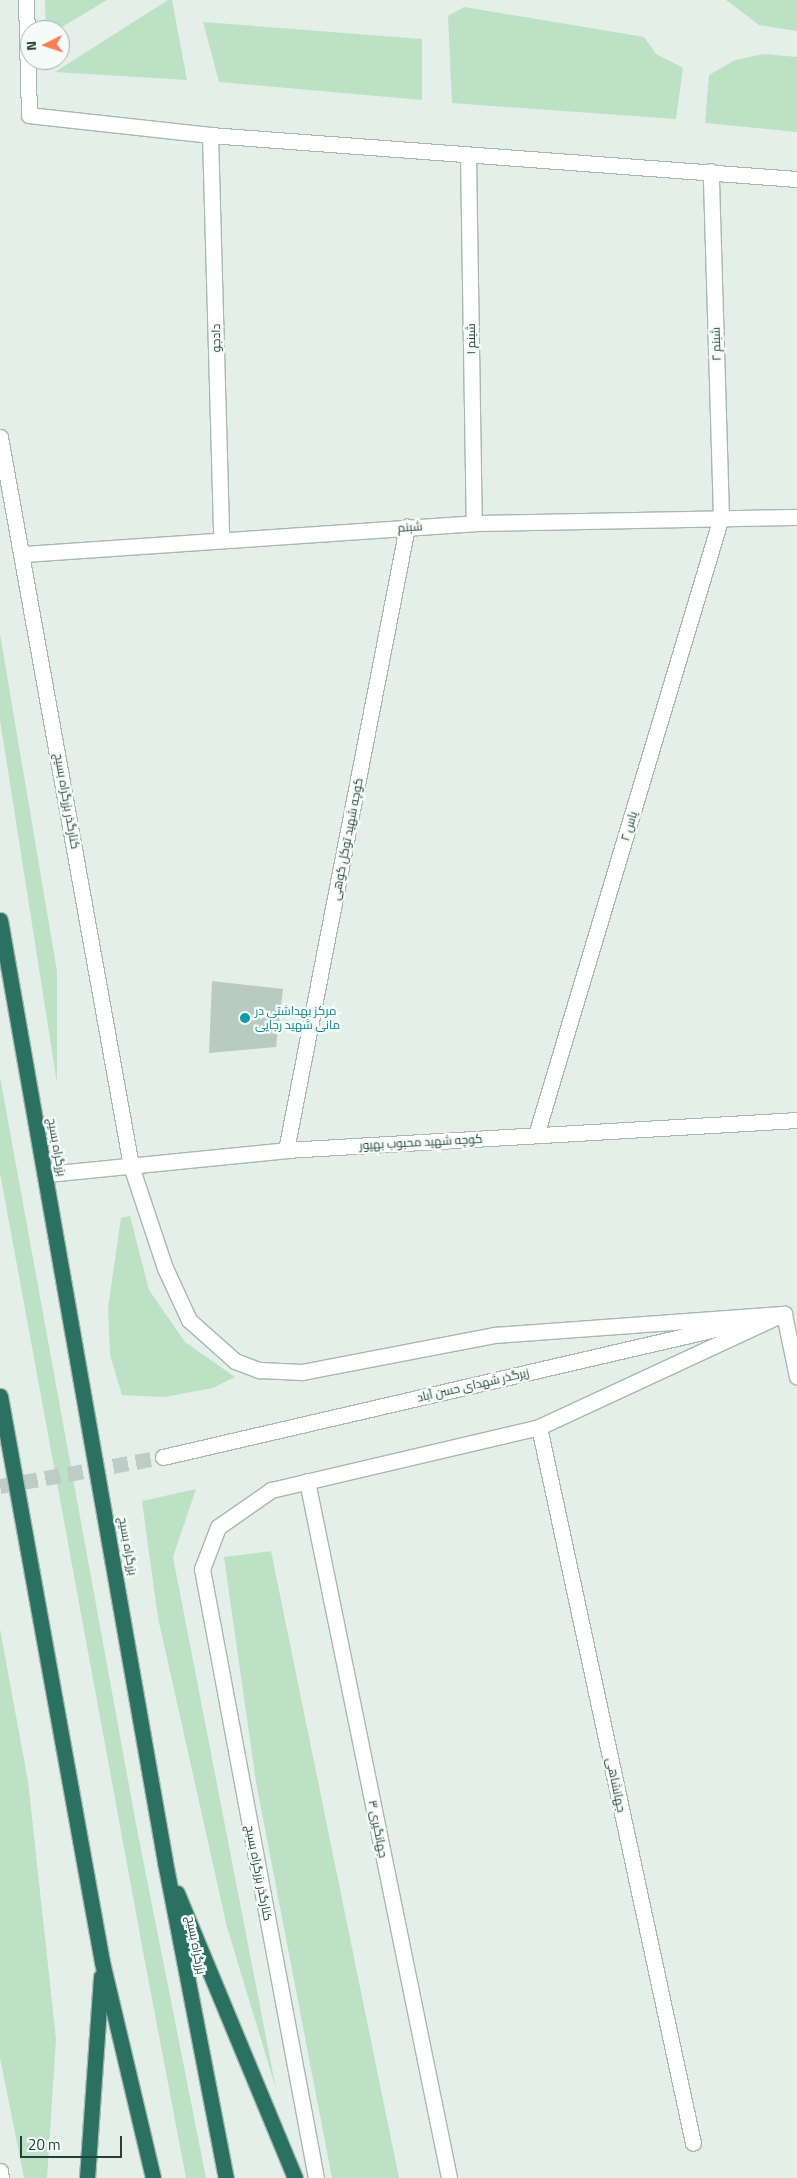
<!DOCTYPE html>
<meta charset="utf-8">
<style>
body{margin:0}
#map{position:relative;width:797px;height:2178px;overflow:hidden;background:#e4efea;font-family:"Titillium Web",Cairo,sans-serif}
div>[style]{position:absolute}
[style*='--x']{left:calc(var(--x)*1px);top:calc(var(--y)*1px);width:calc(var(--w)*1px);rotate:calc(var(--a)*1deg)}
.green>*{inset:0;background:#bce1c5}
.building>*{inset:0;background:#b9cac3}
.minor-tunnel>*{height:15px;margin-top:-7.5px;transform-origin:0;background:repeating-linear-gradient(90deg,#bdccc7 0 15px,transparent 0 23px)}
.roads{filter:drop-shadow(1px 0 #a6b8b1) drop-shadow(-1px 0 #a6b8b1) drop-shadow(0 1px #a6b8b1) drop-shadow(0 -1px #a6b8b1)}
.minor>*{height:15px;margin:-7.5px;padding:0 7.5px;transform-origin:7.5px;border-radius:7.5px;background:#fff}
.highway>*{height:15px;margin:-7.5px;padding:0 7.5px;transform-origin:7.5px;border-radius:7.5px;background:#2b7162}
.dots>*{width:14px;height:14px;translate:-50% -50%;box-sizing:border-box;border:2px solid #f5fbf8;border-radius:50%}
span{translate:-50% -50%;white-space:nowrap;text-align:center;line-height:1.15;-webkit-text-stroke:4.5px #f5fbf8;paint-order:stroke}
.street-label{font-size:12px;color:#224239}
.culture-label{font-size:12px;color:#0d838f}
.left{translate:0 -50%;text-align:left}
.north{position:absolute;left:20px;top:20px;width:50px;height:50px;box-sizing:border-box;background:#f5fbf8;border:1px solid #a1b1ac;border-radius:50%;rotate:266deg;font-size:14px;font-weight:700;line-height:20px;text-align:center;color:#224239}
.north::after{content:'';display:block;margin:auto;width:18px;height:22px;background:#fc7c55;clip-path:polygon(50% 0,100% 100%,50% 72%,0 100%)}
.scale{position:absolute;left:20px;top:2136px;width:102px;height:22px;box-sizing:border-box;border:2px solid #224239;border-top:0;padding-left:6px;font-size:15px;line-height:18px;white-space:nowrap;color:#224239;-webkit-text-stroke:4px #f5fbf8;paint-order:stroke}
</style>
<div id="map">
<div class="green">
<i style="clip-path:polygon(45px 0,107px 0,57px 30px,46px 30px)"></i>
<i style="clip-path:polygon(168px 0,172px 0,187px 80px,55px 72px)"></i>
<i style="clip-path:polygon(726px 0,797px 0,797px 31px,759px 25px)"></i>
<i style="clip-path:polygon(464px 7px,644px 37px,656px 54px,683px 68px,676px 119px,452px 103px,448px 16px)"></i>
<i style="clip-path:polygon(203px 22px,422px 39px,422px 100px,219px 82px)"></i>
<i style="clip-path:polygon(764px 54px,797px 57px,797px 132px,705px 123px,709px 75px,735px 60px)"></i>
<i style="clip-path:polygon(0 634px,57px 971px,57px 1083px,0 720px)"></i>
<i style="clip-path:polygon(0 1077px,136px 1824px,206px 2178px,186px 2178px,145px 1962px,0 1173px)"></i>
<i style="clip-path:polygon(130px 1216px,149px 1290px,185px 1342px,235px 1377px,213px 1388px,164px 1397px,122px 1395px,110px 1355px,108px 1308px,121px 1218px)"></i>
<i style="clip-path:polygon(196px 1489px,173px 1557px,276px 2089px,227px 1927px,158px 1618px,142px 1501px)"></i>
<i style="clip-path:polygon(271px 1551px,399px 2178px,332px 2178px,256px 1782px,224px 1557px)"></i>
<i style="clip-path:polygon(0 1629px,28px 1781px,56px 2039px,47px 2178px,24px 2178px,0 2058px)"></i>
</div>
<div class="building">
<i style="clip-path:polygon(212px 981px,283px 989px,276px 1047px,209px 1053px)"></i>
</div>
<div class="minor-tunnel">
<i style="--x:0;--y:1486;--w:166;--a:-10.1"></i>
</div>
<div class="roads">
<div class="minor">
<i style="--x:26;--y:0;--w:115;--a:88.5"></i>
<i style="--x:29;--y:115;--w:182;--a:6.3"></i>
<i style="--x:210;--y:135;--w:589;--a:4.29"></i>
<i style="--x:210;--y:135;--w:405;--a:88.4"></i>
<i style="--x:468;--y:155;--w:368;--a:89.1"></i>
<i style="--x:0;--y:437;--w:741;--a:79.81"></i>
<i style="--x:131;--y:1166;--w:108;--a:71.6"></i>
<i style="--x:165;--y:1268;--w:57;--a:65.2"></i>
<i style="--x:189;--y:1320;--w:62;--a:41.7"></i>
<i style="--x:235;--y:1361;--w:26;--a:21"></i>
<i style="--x:259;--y:1370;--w:43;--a:2.7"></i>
<i style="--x:302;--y:1372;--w:197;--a:-10.9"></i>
<i style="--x:495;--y:1335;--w:290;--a:-4.2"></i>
<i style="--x:24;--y:554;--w:451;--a:-3.9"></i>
<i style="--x:474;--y:523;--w:323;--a:-1.1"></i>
<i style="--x:536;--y:1135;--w:645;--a:-73.33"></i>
<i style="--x:721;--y:517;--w:346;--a:-91.7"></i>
<i style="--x:286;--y:1150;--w:635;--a:-79.01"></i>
<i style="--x:47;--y:1174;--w:240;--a:-5.7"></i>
<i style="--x:286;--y:1150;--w:512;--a:-3.36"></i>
<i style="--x:784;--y:1314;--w:64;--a:78.3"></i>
<i style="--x:539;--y:1427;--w:732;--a:77.86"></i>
<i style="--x:163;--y:1457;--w:589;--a:-13.05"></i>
<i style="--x:307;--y:1481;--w:711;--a:78.48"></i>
<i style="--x:0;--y:2171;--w:7;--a:82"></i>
<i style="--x:316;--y:2178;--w:620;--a:-100.6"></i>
<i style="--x:202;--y:1569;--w:45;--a:-69.1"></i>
<i style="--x:218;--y:1527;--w:65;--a:-34.9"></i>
<i style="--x:271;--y:1490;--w:275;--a:-13.2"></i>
<i style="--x:539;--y:1427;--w:261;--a:-24.9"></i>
</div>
<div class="highway">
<i style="--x:0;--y:920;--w:956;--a:80.06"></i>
<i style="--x:165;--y:1862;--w:322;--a:79.1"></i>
<i style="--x:0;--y:1396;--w:575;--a:79.78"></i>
<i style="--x:102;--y:1962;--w:222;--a:76.7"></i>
<i style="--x:177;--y:1893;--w:308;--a:67.5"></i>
<i style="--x:87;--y:2178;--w:202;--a:-86"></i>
</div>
</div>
<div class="dots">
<i style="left:245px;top:1018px;background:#0f9aa8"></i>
</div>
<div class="street-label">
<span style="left:216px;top:338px;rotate:-91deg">دادجو</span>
<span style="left:471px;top:339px;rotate:-91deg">شبنم ۱</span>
<span style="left:716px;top:344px;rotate:-92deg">شبنم ۲</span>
<span style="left:410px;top:527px;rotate:-4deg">شبنم</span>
<span style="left:67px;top:801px;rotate:80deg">کنارگذر بزرگراه بسیج</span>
<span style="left:629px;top:826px;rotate:-73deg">یاس ۲</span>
<span style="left:347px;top:839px;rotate:-79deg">کوچه شهید توکل کوهی</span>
<span style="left:421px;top:1142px;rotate:-3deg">کوچه شهید محبوب بهپور</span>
<span style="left:57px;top:1147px;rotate:80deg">بزرگراه بسیج</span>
<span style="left:473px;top:1385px;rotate:-13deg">زیرگذر شهدای حسن آباد</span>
<span style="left:128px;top:1546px;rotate:80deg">بزرگراه بسیج</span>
<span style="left:616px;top:1785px;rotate:78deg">جهانشاهی</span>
<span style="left:378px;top:1829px;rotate:79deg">جهانگیری ۳</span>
<span style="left:259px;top:1873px;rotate:79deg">کنارگذر بزرگراه بسیج</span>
<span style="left:196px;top:1945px;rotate:79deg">بزرگراه بسیج</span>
</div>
<div class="culture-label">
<span class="left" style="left:255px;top:1018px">مرکز بهداشتی در<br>مانی شهید رجایی</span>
</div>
<div class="north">N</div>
<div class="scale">20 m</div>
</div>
